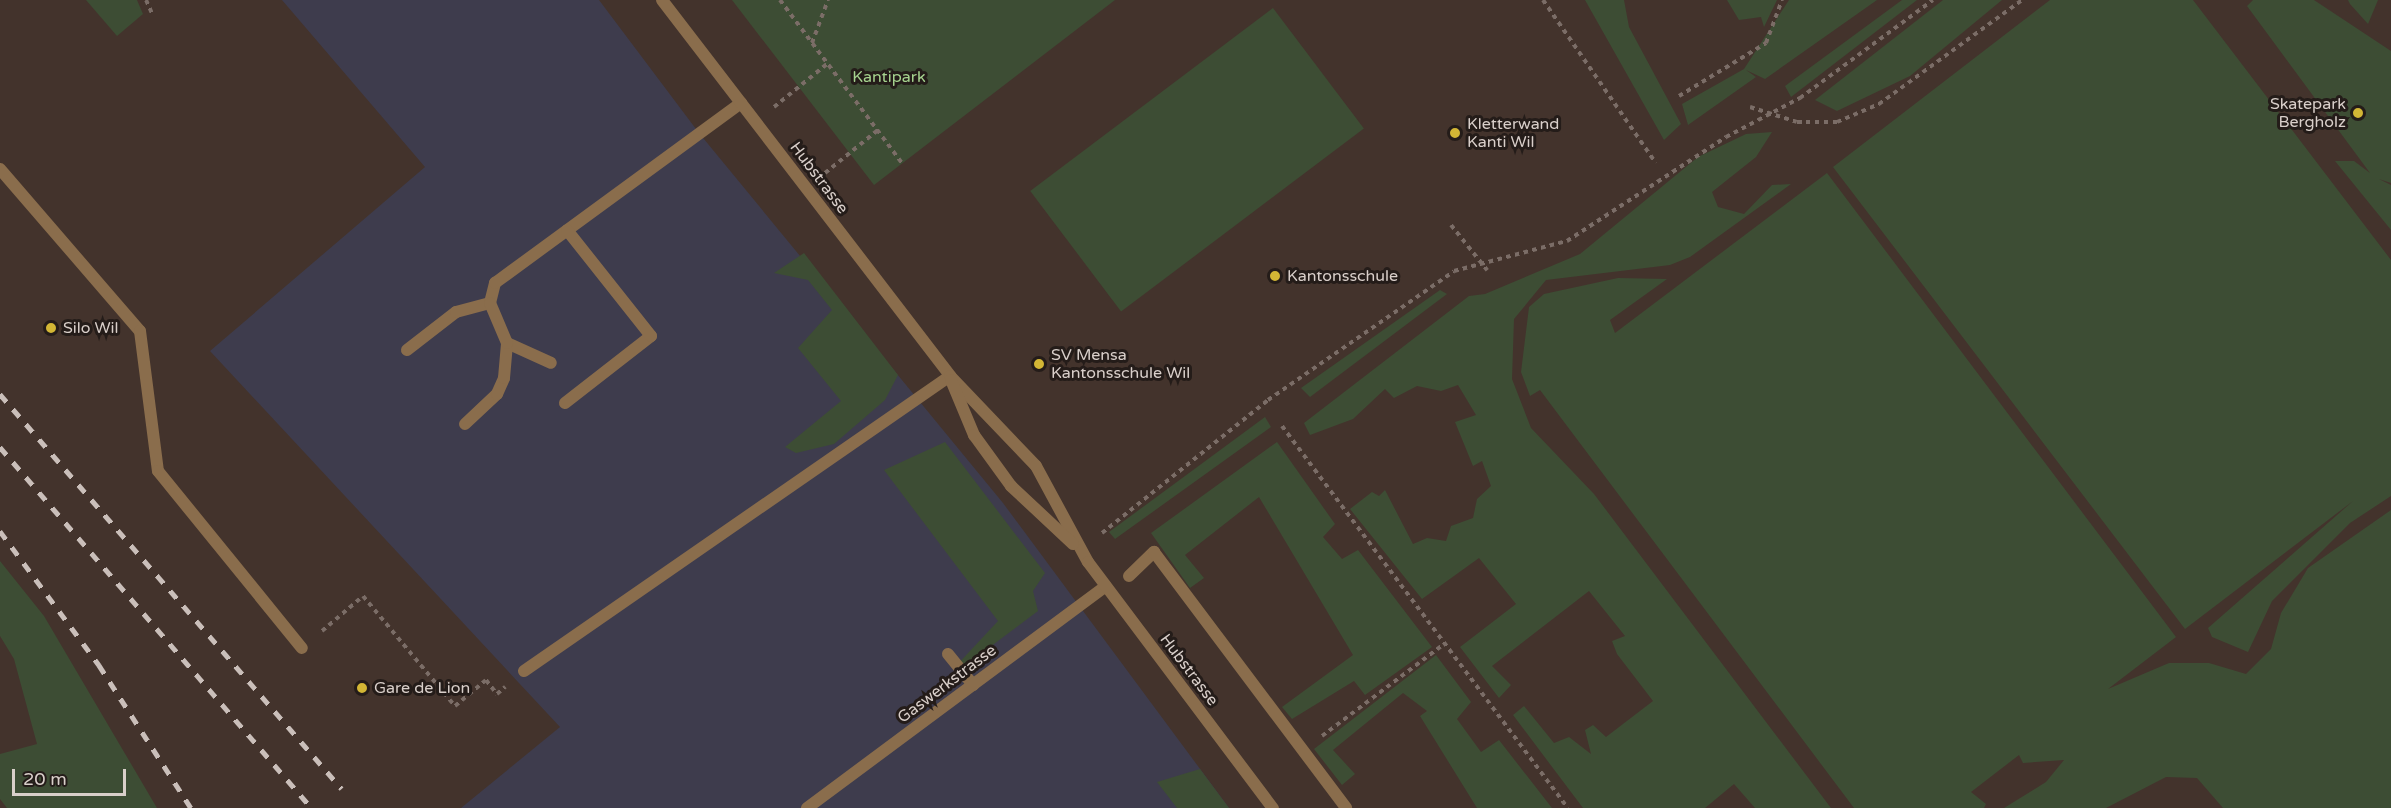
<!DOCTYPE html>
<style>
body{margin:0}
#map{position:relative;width:2391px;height:808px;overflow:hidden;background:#43332c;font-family:"Varela Round",sans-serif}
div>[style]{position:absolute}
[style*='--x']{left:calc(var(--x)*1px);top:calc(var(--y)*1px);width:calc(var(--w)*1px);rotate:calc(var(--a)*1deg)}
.industrial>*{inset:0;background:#3e3c4d}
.green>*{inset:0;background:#3d4d34;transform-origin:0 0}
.path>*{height:4px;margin-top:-2px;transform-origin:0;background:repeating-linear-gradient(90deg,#7b6d67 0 4.5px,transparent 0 9px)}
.service>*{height:12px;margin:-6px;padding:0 6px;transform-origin:6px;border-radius:6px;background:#8a6d4c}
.tertiary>*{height:12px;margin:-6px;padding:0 6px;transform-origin:6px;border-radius:6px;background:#8a6d4c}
.rail>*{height:4.5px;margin-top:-2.25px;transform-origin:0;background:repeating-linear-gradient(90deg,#cabfba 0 10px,transparent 0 20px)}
.dots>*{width:16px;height:16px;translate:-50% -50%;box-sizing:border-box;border:3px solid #241c19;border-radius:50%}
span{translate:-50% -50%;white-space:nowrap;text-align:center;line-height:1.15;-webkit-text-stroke:6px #241c19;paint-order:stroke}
.park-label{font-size:16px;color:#a6d38f}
.poi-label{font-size:16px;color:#d9cfca}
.right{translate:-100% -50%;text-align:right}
.left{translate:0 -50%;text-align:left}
.street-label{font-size:16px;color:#d9cfca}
.scale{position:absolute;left:12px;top:769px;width:114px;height:27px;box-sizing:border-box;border:3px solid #d9cfca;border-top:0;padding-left:8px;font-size:18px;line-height:21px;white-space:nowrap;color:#d9cfca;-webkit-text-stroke:4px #241c19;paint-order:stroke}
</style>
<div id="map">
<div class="industrial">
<i style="clip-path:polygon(282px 0,599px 0,699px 133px,1003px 503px,1229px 808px,461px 808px,560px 727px,210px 351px,425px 167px)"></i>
</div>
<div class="green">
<i style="clip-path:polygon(86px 0,137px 0,143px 14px,117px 36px)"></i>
<i style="clip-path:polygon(732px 0,1115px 0,874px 185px)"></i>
<i style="clip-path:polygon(1585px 0,1624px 0,1629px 27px,1681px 124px,1664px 140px)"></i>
<i style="clip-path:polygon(1727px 0,1777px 0,1764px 27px,1761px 17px,1739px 20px)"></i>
<i style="clip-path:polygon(1789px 0,1877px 0,1765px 79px,1746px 70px,1756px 77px,1688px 125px,1682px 104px,1744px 69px)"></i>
<i style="clip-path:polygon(1902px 0,1917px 0,1791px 97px,1785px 86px)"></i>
<i style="clip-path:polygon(1943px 0,2002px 0,1910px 76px,1837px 111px,1815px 100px)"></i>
<i style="clip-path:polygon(2050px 0,2193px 0,2391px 260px,2391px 496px,2350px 523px,2272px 601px,2248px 652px,2212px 637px,2208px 628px,2353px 501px,2185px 629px,1833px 167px)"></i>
<i style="clip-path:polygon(2253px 0,2314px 0,2391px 51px,2391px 183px,2379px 179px,2391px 185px,2391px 230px,2335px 161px,2354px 161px,2370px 173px,2247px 6px)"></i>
<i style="clip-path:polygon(2348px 0,2378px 0,2368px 24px,2350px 4px)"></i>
<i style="left:1273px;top:8px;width:151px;height:304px;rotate:53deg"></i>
<i style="clip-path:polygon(1772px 132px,1756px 157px,1712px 192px,1718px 207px,1744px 214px,1772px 185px,1791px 184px,1690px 257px,1670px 265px,1546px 280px,1514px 319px,1512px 379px,1531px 428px,1594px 494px,1831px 808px,1755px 808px,1734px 784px,1705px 808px,1583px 808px,1513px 715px,1524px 706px,1554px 743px,1569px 737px,1591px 754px,1585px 730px,1593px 725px,1606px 737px,1653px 701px,1617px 654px,1612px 641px,1625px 636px,1589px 591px,1492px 666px,1511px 685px,1499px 698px,1460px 647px,1516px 604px,1479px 558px,1422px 599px,1350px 509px,1372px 492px,1379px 496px,1385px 490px,1413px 544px,1427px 538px,1446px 541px,1451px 526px,1473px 518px,1477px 499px,1491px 486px,1482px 461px,1473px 466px,1455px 422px,1476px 415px,1458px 385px,1441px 391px,1417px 386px,1394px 398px,1385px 389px,1353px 419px,1310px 435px,1304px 423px,1469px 296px,1485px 294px,1580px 254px,1698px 157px,1746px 134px)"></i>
<i style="clip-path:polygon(1827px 173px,2176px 637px,2108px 689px,2169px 663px,2209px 663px,2246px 674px,2271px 649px,2281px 613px,2308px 568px,2391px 510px,2391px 808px,2223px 808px,2197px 778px,2166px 777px,2106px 808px,2004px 808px,2046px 782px,2064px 760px,2023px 763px,2019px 755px,1971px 792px,1986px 804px,1984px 808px,1854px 808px,1540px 390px,1530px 396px,1521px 372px,1529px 307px,1544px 294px,1618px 278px,1667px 279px,1610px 320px,1615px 333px)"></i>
<i style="clip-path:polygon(804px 253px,898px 375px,885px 400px,834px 444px,796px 453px,785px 447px,841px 401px,798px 348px,832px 310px,808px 280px,774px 273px)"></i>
<i style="clip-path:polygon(1440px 290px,1447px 294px,1310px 397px,1301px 388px)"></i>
<i style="clip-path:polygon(1265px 417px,1271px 427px,1115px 539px,1109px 532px)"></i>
<i style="clip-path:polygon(945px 442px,1045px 573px,1033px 591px,1038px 611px,962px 668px,955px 667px,998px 621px,884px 470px)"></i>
<i style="clip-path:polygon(1277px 442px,1335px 524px,1323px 537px,1342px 559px,1358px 550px,1432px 647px,1365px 695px,1354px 681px,1292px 719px,1282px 707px,1353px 655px,1259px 497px,1185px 555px,1204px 578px,1190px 588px,1151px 533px)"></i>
<i style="clip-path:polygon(0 561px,44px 616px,157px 808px,7px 808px,0 799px,0 754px,37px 744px,14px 659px,0 636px)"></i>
<i style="clip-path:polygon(1436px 655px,1471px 702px,1457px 719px,1481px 752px,1499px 740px,1552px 808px,1477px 808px,1420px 716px,1427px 711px,1403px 693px,1333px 750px,1355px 774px,1342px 785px,1314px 749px)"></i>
<i style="clip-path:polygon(1200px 769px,1229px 808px,1177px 808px,1157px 782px)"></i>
</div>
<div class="path">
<i style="--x:146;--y:0;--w:17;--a:66"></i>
<i style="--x:780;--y:0;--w:204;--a:53.2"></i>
<i style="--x:1543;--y:0;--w:198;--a:55.3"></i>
<i style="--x:812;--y:43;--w:46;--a:-69.6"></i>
<i style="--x:1679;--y:96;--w:102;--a:-31.3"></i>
<i style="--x:1766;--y:43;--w:46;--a:-69.6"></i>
<i style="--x:774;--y:107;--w:68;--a:-39.1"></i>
<i style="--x:1750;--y:107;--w:49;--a:17.7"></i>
<i style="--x:1797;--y:122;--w:40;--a:0"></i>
<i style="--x:1837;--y:122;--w:46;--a:-23.2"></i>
<i style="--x:1879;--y:104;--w:177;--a:-36"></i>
<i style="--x:825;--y:173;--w:68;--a:-39.1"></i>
<i style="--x:1451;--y:225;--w:58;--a:51.3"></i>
<i style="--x:1282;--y:426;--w:477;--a:53.2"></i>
<i style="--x:1102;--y:533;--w:213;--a:-38.7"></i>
<i style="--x:1268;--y:400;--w:226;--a:-34.7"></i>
<i style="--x:1454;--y:271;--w:117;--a:-14.9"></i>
<i style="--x:1567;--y:241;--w:190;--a:-33.2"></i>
<i style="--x:1726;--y:137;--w:84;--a:-27.8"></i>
<i style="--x:1800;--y:98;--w:165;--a:-36.4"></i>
<i style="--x:322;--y:631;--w:54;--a:-40.5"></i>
<i style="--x:363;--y:596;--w:143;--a:50.1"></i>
<i style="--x:455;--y:706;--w:40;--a:-40"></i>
<i style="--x:486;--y:680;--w:18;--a:52"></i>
<i style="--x:497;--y:694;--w:11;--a:-41"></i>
<i style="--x:1322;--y:736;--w:153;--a:-37"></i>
</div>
<div class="service">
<i style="--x:0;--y:169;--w:214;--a:49.2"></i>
<i style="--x:140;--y:331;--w:141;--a:82.7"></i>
<i style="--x:158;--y:471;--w:228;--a:50.9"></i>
<i style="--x:507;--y:343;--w:48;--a:24.4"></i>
<i style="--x:407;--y:350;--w:62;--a:-37.8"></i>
<i style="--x:456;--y:312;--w:35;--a:-15"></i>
<i style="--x:490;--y:303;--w:21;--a:-76"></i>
<i style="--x:495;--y:283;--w:305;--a:-36.2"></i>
<i style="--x:565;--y:403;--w:109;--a:-37.9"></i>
<i style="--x:651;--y:336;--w:135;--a:-128.4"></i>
<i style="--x:465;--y:424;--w:44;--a:-43.2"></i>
<i style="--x:497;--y:394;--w:17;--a:-66"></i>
<i style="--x:504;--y:378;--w:35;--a:-85"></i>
<i style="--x:507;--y:343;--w:43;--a:-113"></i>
<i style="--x:1129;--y:576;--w:35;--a:-44"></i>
<i style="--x:1154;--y:552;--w:320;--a:53.1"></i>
<i style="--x:948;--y:654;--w:40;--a:51"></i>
<i style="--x:524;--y:671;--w:518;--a:-34.7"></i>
<i style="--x:807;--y:808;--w:372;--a:-36.6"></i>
</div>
<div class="tertiary">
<i style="--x:662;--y:0;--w:474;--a:52.5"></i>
<i style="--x:950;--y:376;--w:124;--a:46.3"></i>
<i style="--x:1036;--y:466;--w:109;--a:61.6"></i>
<i style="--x:1088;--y:562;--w:308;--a:53.1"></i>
<i style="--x:951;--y:380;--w:60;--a:67.3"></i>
<i style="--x:974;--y:435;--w:63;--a:54"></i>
<i style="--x:1011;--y:486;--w:85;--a:43.1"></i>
</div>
<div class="rail">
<i style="--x:0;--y:394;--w:522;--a:49.11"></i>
<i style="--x:0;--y:447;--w:477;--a:49.2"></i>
<i style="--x:0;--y:531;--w:167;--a:53.5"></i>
<i style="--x:99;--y:665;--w:170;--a:57.2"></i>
</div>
<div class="dots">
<i style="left:2358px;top:113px;background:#d3b635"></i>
<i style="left:1455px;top:133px;background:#d3b635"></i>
<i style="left:1275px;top:276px;background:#d3b635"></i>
<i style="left:51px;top:328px;background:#d3b635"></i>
<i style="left:1039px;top:364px;background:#d3b635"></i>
<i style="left:362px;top:688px;background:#d3b635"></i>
</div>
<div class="park-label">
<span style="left:889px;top:77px">Kantipark</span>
</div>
<div class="poi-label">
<span class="right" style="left:2346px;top:113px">Skatepark<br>Bergholz</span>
<span class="left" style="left:1467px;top:133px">Kletterwand<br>Kanti Wil</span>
<span class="left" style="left:1287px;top:276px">Kantonsschule</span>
<span class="left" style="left:63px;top:328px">Silo Wil</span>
<span class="left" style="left:1051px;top:364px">SV Mensa<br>Kantonsschule Wil</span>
<span class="left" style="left:374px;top:688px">Gare de Lion</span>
</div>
<div class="street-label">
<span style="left:819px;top:178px;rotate:53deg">Hubstrasse</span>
<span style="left:1189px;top:670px;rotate:53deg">Hubstrasse</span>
<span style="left:947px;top:684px;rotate:-37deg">Gaswerkstrasse</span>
</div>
<div class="scale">20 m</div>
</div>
